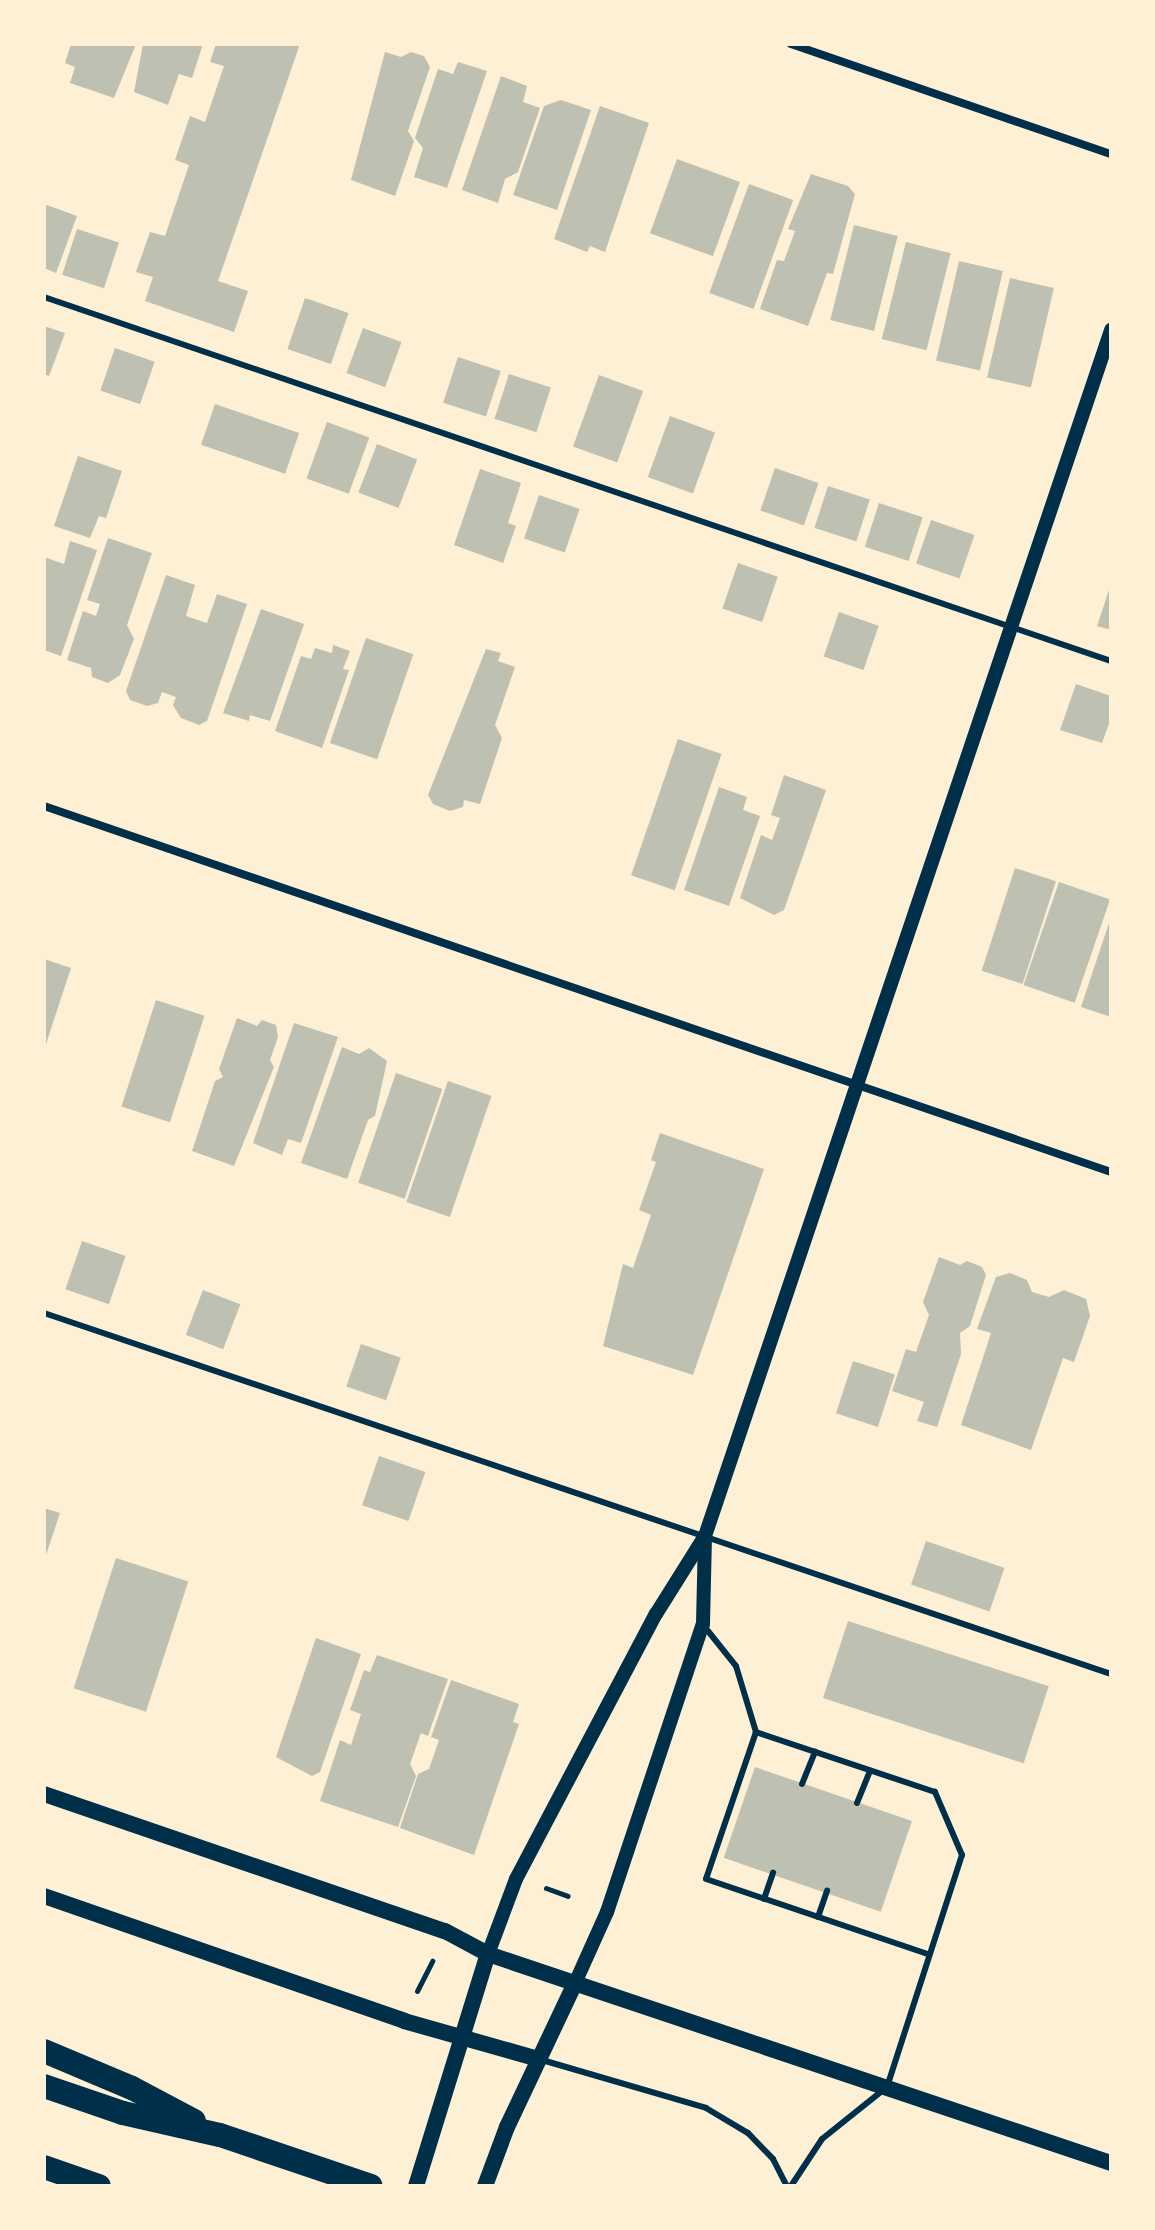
<!DOCTYPE html>
<style>
body{margin:0}
#map{position:relative;width:1155px;height:2230px;overflow:hidden;background:#fdf0d5;font-family:"PT Sans",sans-serif}
div>[style]{position:absolute}
[style*='--x']{left:calc(var(--x)*1px);top:calc(var(--y)*1px);width:calc(var(--w)*1px);rotate:calc(var(--a)*1deg)}
.building>*{inset:0;background:#bec0b2;transform-origin:0 0}
.path>*{height:5px;margin:-2.5px;padding:0 2.5px;transform-origin:2.5px;border-radius:2.5px;background:#003049}
.service>*{height:6px;margin:-3px;padding:0 3px;transform-origin:3px;border-radius:3px;background:#003049}
.minor>*{height:8px;margin:-4px;padding:0 4px;transform-origin:4px;border-radius:4px;background:#003049}
.tertiary>*{height:14px;margin:-7px;padding:0 7px;transform-origin:7px;border-radius:7px;background:#003049}
.secondary>*{height:16px;margin:-8px;padding:0 8px;transform-origin:8px;border-radius:8px;background:#003049}
.motorway>*{height:24px;margin:-12px;padding:0 12px;transform-origin:12px;border-radius:12px;background:#003049}
span{translate:-50% -50%;white-space:nowrap;text-align:center;line-height:1.15;-webkit-text-stroke:8px #fdf0d5;paint-order:stroke}
.frame{position:absolute;inset:0;border:46px solid #fdf0d5;pointer-events:none}
</style>
<div id="map">
<div class="building">
<i style="clip-path:polygon(71px 44px,136px 44px,114px 98px,70px 83px,75px 67px,65px 63px)"></i>
<i style="clip-path:polygon(143px 44px,203px 44px,192px 78px,179px 74px,168px 105px,134px 92px)"></i>
<i style="clip-path:polygon(216px 44px,300px 44px,218px 281px,248px 291px,234px 332px,145px 301px,153px 277px,136px 272px,150px 232px,165px 236px,189px 165px,175px 160px,190px 116px,205px 122px,224px 66px,210px 62px)"></i>
<i style="clip-path:polygon(385px 52px,401px 57px,411px 52px,424px 56px,430px 67px,408px 131px,414px 141px,395px 196px,351px 180px)"></i>
<i style="clip-path:polygon(458px 62px,487px 71px,447px 188px,414px 177px,423px 148px,415px 138px,438px 69px,453px 74px)"></i>
<i style="clip-path:polygon(501px 76px,527px 86px,523px 102px,540px 108px,518px 172px,505px 179px,498px 203px,462px 190px)"></i>
<i style="clip-path:polygon(561px 100px,591px 110px,557px 210px,513px 195px,544px 106px)"></i>
<i style="clip-path:polygon(600px 106px,649px 123px,605px 252px,590px 246px,587px 252px,554px 239px)"></i>
<i style="left:677px;top:159px;width:67px;height:79px;rotate:20deg"></i>
<i style="clip-path:polygon(811px 174px,848px 186px,855px 194px,833px 274px,827px 273px,808px 326px,760px 309px,777px 260px,784px 261px,795px 231px,788px 229px)"></i>
<i style="left:749px;top:184px;width:47px;height:116px;rotate:20deg"></i>
<i style="clip-path:polygon(44px 204px,77px 216px,56px 273px,44px 268px)"></i>
<i style="left:854px;top:225px;width:45px;height:98px;rotate:14deg"></i>
<i style="left:77px;top:229px;width:44px;height:48px;rotate:18deg"></i>
<i style="left:906px;top:242px;width:46px;height:100px;rotate:14deg"></i>
<i style="left:959px;top:261px;width:45px;height:102px;rotate:13deg"></i>
<i style="left:1010px;top:278px;width:45px;height:102px;rotate:13deg"></i>
<i style="left:305px;top:298px;width:46px;height:54px;rotate:19deg"></i>
<i style="clip-path:polygon(44px 326px,65px 333px,49px 376px,44px 374px)"></i>
<i style="left:363px;top:328px;width:41px;height:48px;rotate:20deg"></i>
<i style="left:115px;top:348px;width:42px;height:45px;rotate:19deg"></i>
<i style="left:458px;top:357px;width:45px;height:48px;rotate:18deg"></i>
<i style="left:509px;top:374px;width:44px;height:47px;rotate:18deg"></i>
<i style="left:599px;top:375px;width:47px;height:76px;rotate:20deg"></i>
<i style="left:215px;top:404px;width:89px;height:43px;rotate:19deg"></i>
<i style="left:670px;top:416px;width:48px;height:65px;rotate:20deg"></i>
<i style="left:327px;top:422px;width:45px;height:60px;rotate:20deg"></i>
<i style="left:377px;top:444px;width:43px;height:52px;rotate:21deg"></i>
<i style="clip-path:polygon(78px 456px,122px 471px,106px 518px,99px 516px,90px 538px,54px 526px)"></i>
<i style="left:775px;top:468px;width:46px;height:45px;rotate:19deg"></i>
<i style="clip-path:polygon(480px 469px,521px 483px,508px 523px,516px 526px,503px 563px,454px 545px)"></i>
<i style="left:828px;top:486px;width:44px;height:44px;rotate:18deg"></i>
<i style="left:539px;top:495px;width:43px;height:46px;rotate:19deg"></i>
<i style="left:879px;top:503px;width:46px;height:46px;rotate:18deg"></i>
<i style="left:931px;top:520px;width:46px;height:46px;rotate:19deg"></i>
<i style="clip-path:polygon(108px 538px,152px 553px,127px 625px,134px 639px,120px 675px,108px 683px,92px 677px,91px 668px,67px 660px,83px 611px,96px 616px,100px 604px,87px 600px)"></i>
<i style="clip-path:polygon(70px 541px,97px 550px,61px 656px,44px 650px,44px 557px,64px 564px)"></i>
<i style="left:738px;top:563px;width:42px;height:48px;rotate:19deg"></i>
<i style="clip-path:polygon(166px 575px,195px 585px,186px 616px,207px 623px,217px 594px,247px 604px,207px 721px,199px 725px,181px 718px,173px 705px,176px 697px,162px 692px,158px 703px,147px 706px,130px 700px,126px 691px)"></i>
<i style="clip-path:polygon(1110px 587px,1111px 587px,1111px 630px,1097px 626px)"></i>
<i style="clip-path:polygon(261px 609px,304px 624px,270px 721px,250px 715px,249px 721px,223px 713px)"></i>
<i style="left:839px;top:612px;width:42px;height:47px;rotate:19deg"></i>
<i style="left:366px;top:638px;width:50px;height:111px;rotate:19deg"></i>
<i style="clip-path:polygon(333px 645px,350px 651px,343px 669px,349px 670px,322px 748px,275px 731px,301px 656px,311px 659px,315px 648px,332px 653px)"></i>
<i style="clip-path:polygon(486px 649px,501px 653px,498px 661px,515px 667px,495px 725px,502px 738px,480px 804px,464px 800px,463px 807px,450px 811px,433px 804px,428px 795px)"></i>
<i style="clip-path:polygon(1076px 684px,1111px 696px,1111px 718px,1102px 743px,1060px 730px)"></i>
<i style="left:678px;top:739px;width:46px;height:144px;rotate:19deg"></i>
<i style="clip-path:polygon(784px 775px,826px 790px,784px 910px,774px 915px,740px 898px,761px 835px,772px 840px,780px 818px,771px 815px)"></i>
<i style="clip-path:polygon(719px 787px,747px 797px,743px 810px,760px 816px,729px 906px,684px 890px)"></i>
<i style="left:1015px;top:868px;width:43px;height:108px;rotate:18deg"></i>
<i style="left:1059px;top:882px;width:54px;height:109px;rotate:19deg"></i>
<i style="clip-path:polygon(1110px 920px,1111px 920px,1111px 1017px,1081px 1007px)"></i>
<i style="clip-path:polygon(44px 959px,71px 968px,45px 1047px,44px 1047px)"></i>
<i style="left:156px;top:1000px;width:51px;height:112px;rotate:18deg"></i>
<i style="clip-path:polygon(237px 1018px,257px 1026px,262px 1020px,276px 1025px,278px 1037px,270px 1060px,274px 1067px,234px 1166px,192px 1151px,215px 1081px,223px 1077px,219px 1069px)"></i>
<i style="clip-path:polygon(294px 1023px,338px 1037px,301px 1143px,288px 1139px,282px 1155px,253px 1143px)"></i>
<i style="clip-path:polygon(342px 1047px,359px 1054px,369px 1048px,387px 1061px,375px 1116px,368px 1120px,347px 1179px,301px 1163px)"></i>
<i style="left:396px;top:1073px;width:49px;height:116px;rotate:19deg"></i>
<i style="left:448px;top:1081px;width:46px;height:128px;rotate:19deg"></i>
<i style="clip-path:polygon(660px 1133px,764px 1169px,693px 1375px,603px 1346px,623px 1264px,633px 1268px,651px 1215px,639px 1210px,656px 1162px,651px 1160px)"></i>
<i style="left:82px;top:1241px;width:46px;height:51px;rotate:19deg"></i>
<i style="clip-path:polygon(939px 1257px,960px 1265px,967px 1261px,982px 1267px,986px 1275px,970px 1326px,960px 1333px,961px 1354px,937px 1427px,917px 1421px,924px 1402px,892px 1391px,906px 1349px,916px 1352px,929px 1315px,923px 1302px)"></i>
<i style="clip-path:polygon(1010px 1273px,1027px 1280px,1032px 1292px,1049px 1297px,1064px 1290px,1086px 1299px,1090px 1316px,1074px 1362px,1063px 1358px,1031px 1450px,961px 1425px,991px 1333px,977px 1329px,996px 1277px)"></i>
<i style="left:203px;top:1290px;width:40px;height:48px;rotate:21deg"></i>
<i style="left:361px;top:1344px;width:42px;height:45px;rotate:19deg"></i>
<i style="left:853px;top:1361px;width:44px;height:55px;rotate:18deg"></i>
<i style="left:379px;top:1456px;width:49px;height:52px;rotate:19deg"></i>
<i style="clip-path:polygon(44px 1508px,60px 1513px,45px 1558px,44px 1558px)"></i>
<i style="left:926px;top:1541px;width:83px;height:46px;rotate:19deg"></i>
<i style="left:116px;top:1558px;width:76px;height:137px;rotate:18deg"></i>
<i style="left:848px;top:1621px;width:211px;height:81px;rotate:18deg"></i>
<i style="clip-path:polygon(316px 1638px,361px 1654px,320px 1772px,312px 1776px,276px 1757px)"></i>
<i style="clip-path:polygon(377px 1655px,448px 1679px,428px 1736px,421px 1733px,410px 1764px,416px 1776px,398px 1827px,320px 1801px,340px 1740px,351px 1745px,361px 1714px,350px 1710px,364px 1670px,370px 1672px)"></i>
<i style="clip-path:polygon(451px 1680px,519px 1704px,513px 1722px,519px 1724px,474px 1855px,400px 1828px,418px 1774px,429px 1769px,439px 1740px,431px 1737px)"></i>
<i style="left:755px;top:1767px;width:166px;height:96px;rotate:19deg"></i>
</div>
<div class="path">
<i style="--x:546;--y:1888;--w:23;--a:20"></i>
<i style="--x:417;--y:1991;--w:34;--a:-63"></i>
</div>
<div class="service">
<i style="--x:44;--y:297;--w:1127;--a:18.84"></i>
<i style="--x:44;--y:1313;--w:1126;--a:18.69"></i>
<i style="--x:704;--y:1626;--w:51;--a:51.3"></i>
<i style="--x:736;--y:1666;--w:69;--a:73.1"></i>
<i style="--x:802;--y:1784;--w:35;--a:-68"></i>
<i style="--x:857;--y:1803;--w:35;--a:-68"></i>
<i style="--x:764;--y:1899;--w:28;--a:-71"></i>
<i style="--x:818;--y:1917;--w:28;--a:-71"></i>
<i style="--x:542;--y:2060;--w:171;--a:16.3"></i>
<i style="--x:706;--y:2108;--w:49;--a:30.8"></i>
<i style="--x:748;--y:2133;--w:36;--a:46"></i>
<i style="--x:773;--y:2159;--w:30;--a:63"></i>
<i style="--x:791;--y:2186;--w:56;--a:-56.6"></i>
<i style="--x:822;--y:2139;--w:83;--a:-38.7"></i>
<i style="--x:887;--y:2087;--w:244;--a:-72.1"></i>
<i style="--x:962;--y:1855;--w:69;--a:-113.2"></i>
<i style="--x:935;--y:1792;--w:189;--a:-161.5"></i>
<i style="--x:756;--y:1732;--w:155;--a:108.8"></i>
<i style="--x:706;--y:1879;--w:234;--a:18.7"></i>
</div>
<div class="minor">
<i style="--x:791;--y:44;--w:338;--a:19"></i>
<i style="--x:44;--y:806;--w:1128;--a:18.93"></i>
</div>
<div class="tertiary">
<i style="--x:488;--y:1954;--w:80;--a:-69.5"></i>
<i style="--x:516;--y:1879;--w:300;--a:-62.2"></i>
<i style="--x:656;--y:1614;--w:92;--a:-57.9"></i>
<i style="--x:705;--y:1536;--w:1273;--a:-71.39"></i>
<i style="--x:576;--y:1981;--w:76;--a:-65.8"></i>
<i style="--x:607;--y:1912;--w:304;--a:-71.6"></i>
<i style="--x:703;--y:1624;--w:87;--a:-88.7"></i>
</div>
<div class="secondary">
<i style="--x:44;--y:1794;--w:424;--a:18.9"></i>
<i style="--x:445;--y:1931;--w:49;--a:28.1"></i>
<i style="--x:488;--y:1954;--w:657;--a:18.55"></i>
<i style="--x:44;--y:1896;--w:381;--a:19.1"></i>
<i style="--x:404;--y:2021;--w:139;--a:15.8"></i>
<i style="--x:416;--y:2186;--w:243;--a:-72.8"></i>
<i style="--x:485;--y:2186;--w:63;--a:-69.6"></i>
<i style="--x:507;--y:2127;--w:161;--a:-64.7"></i>
</div>
<div class="motorway">
<i style="--x:44;--y:2051;--w:95;--a:22.8"></i>
<i style="--x:132;--y:2088;--w:70;--a:28"></i>
<i style="--x:44;--y:2086;--w:83;--a:18.9"></i>
<i style="--x:123;--y:2113;--w:99;--a:12.8"></i>
<i style="--x:220;--y:2135;--w:159;--a:18.7"></i>
<i style="--x:44;--y:2167;--w:58;--a:19.1"></i>
</div>
<div class="frame"></div>
</div>
